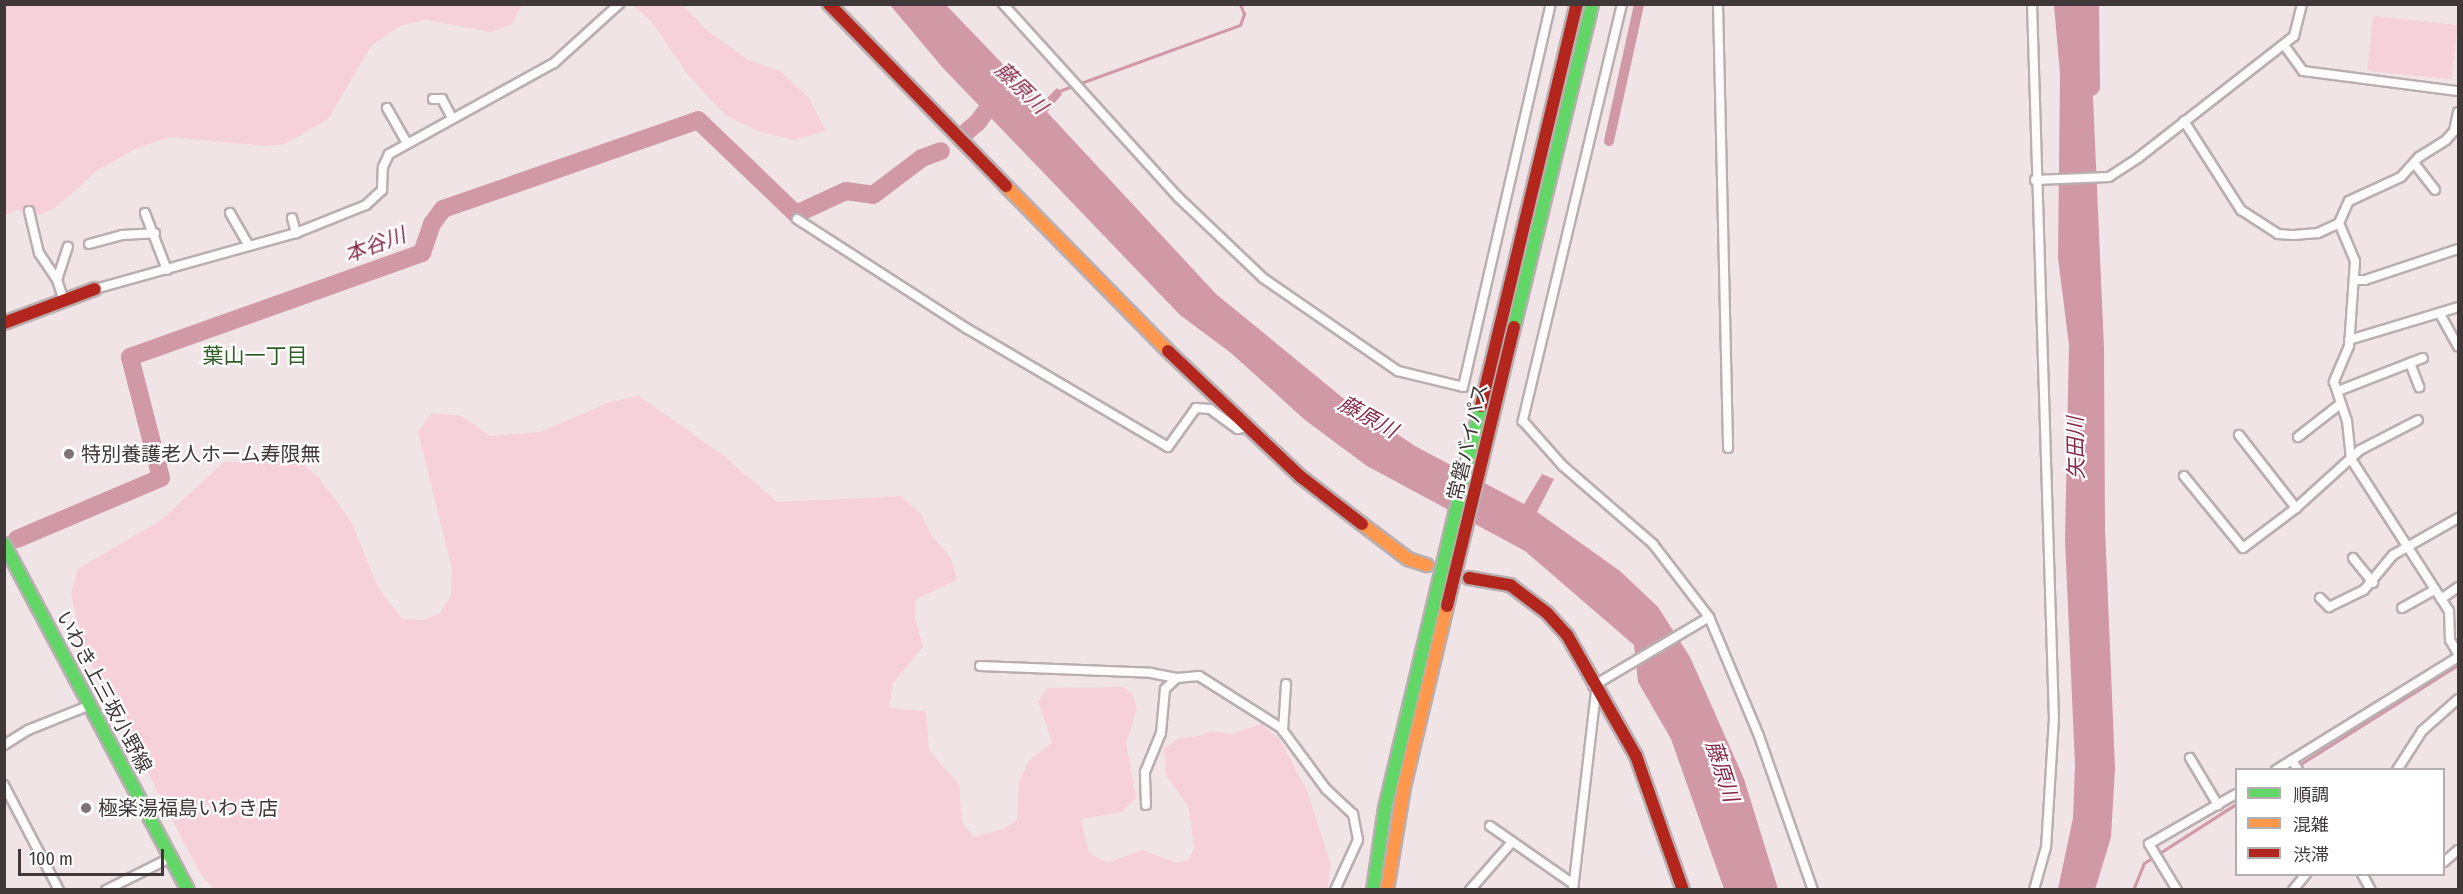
<!DOCTYPE html>
<meta charset="utf-8">
<style>
body{margin:0}
#map{position:relative;width:2463px;height:894px;overflow:hidden;background:#f1e4e6;font-family:"Fira Sans Condensed","Noto Sans JP",sans-serif}
div>[style]{position:absolute}
[style*='--x']{left:calc(var(--x)*1px);top:calc(var(--y)*1px);width:calc(var(--w)*1px);rotate:calc(var(--a)*1deg)}
.green>*{inset:0;background:#f6d1d9;transform-origin:0 0}
.water>*{inset:0;background:#d198a6}
.stream>*{height:3px;margin:-1.5px;padding:0 1.5px;transform-origin:1.5px;border-radius:1.5px;background:#d198a6}
.canal>*{height:10px;margin:-5px;padding:0 5px;transform-origin:5px;border-radius:5px;background:#d198a6}
.river>*{height:18px;margin:-9px;padding:0 9px;transform-origin:9px;border-radius:9px;background:#d198a6}
.roads{filter:drop-shadow(2px 0 #b9afb1) drop-shadow(-2px 0 #b9afb1) drop-shadow(0 2px #b9afb1) drop-shadow(0 -2px #b9afb1)}
.street>*{height:8px;margin:-4px;padding:0 4px;transform-origin:4px;border-radius:4px;background:#fdfbfb}
.fast>*{height:12px;margin:-6px;padding:0 6px;transform-origin:6px;border-radius:6px;background:#63d668}
.slow>*{height:12px;margin:-6px;padding:0 6px;transform-origin:6px;border-radius:6px;background:#ff974d}
.jam>*{height:12px;margin:-6px;padding:0 6px;transform-origin:6px;border-radius:6px;background:#b3261e}
.dots>*{width:16px;height:16px;translate:-50% -50%;box-sizing:border-box;border:3px solid #fff;border-radius:50%}
span{translate:-50% -50%;white-space:nowrap;text-align:center;line-height:1.15;-webkit-text-stroke:4.5px #fff;paint-order:stroke}
.street-label{font-size:20px;color:#403739}
.poi-label{font-size:20px;color:#403739}
.left{translate:0 -50%;text-align:left}
.water-label{font-size:21px;color:#862a48;font-style:italic}
.neighbourhood-label{font-size:21px;color:#305e26}
.frame{position:absolute;inset:0;border:6px solid #403739;pointer-events:none}
.legend{position:absolute;left:2235px;top:768px;width:210px;height:108px;box-sizing:border-box;background:#fff;border:2px solid #b3afb0;margin:0;padding:8px 10px;list-style:none;font-size:18px;color:#403739}
.legend li{display:flex;align-items:center;gap:12px;height:30px}
.legend b{width:30px;border:2px solid #b3afb0}
.scale{position:absolute;left:18px;top:849px;width:146px;height:27px;box-sizing:border-box;border:3px solid #403739;border-top:0;padding-left:8px;font-size:18px;line-height:21px;white-space:nowrap;color:#403739;-webkit-text-stroke:4px #fff;paint-order:stroke}
</style>
<div id="map">
<div class="green">
<i style="clip-path:polygon(5px 5px,522px 5px,512px 24px,490px 32px,427px 20px,401px 25px,371px 46px,328px 119px,285px 144px,266px 146px,170px 137px,135px 149px,98px 170px,54px 209px,32px 217px,17px 210px,5px 215px)"></i>
<i style="clip-path:polygon(633px 5px,684px 5px,703px 27px,748px 60px,781px 71px,809px 98px,826px 131px,794px 140px,758px 131px,725px 115px,689px 76px,651px 21px)"></i>
<i style="left:2373px;top:16px;width:85px;height:55px;rotate:6deg"></i>
<i style="clip-path:polygon(639px 396px,724px 456px,777px 502px,902px 496px,921px 514px,931px 535px,951px 558px,957px 580px,916px 599px,915px 617px,923px 647px,893px 683px,889px 708px,926px 711px,929px 751px,959px 784px,962px 823px,974px 837px,1003px 829px,1017px 820px,1019px 782px,1028px 762px,1052px 742px,1038px 701px,1047px 688px,1124px 687px,1133px 694px,1137px 709px,1126px 743px,1136px 798px,1122px 812px,1081px 819px,1089px 853px,1108px 863px,1142px 850px,1177px 863px,1189px 859px,1194px 848px,1189px 808px,1166px 775px,1164px 748px,1180px 738px,1201px 736px,1210px 731px,1232px 734px,1261px 724px,1280px 740px,1307px 791px,1330px 862px,1328px 889px,214px 889px,200px 873px,85px 652px,71px 595px,78px 569px,161px 520px,224px 462px,300px 461px,319px 478px,351px 521px,378px 587px,402px 619px,423px 620px,439px 614px,451px 596px,452px 569px,418px 432px,432px 413px,462px 416px,490px 436px,540px 432px,610px 402px)"></i>
</div>
<div class="water">
<i style="clip-path:polygon(890px 5px,946px 5px,1041px 104px,1057px 88px,1062px 94px,1047px 112px,1216px 294px,1343px 398px,1415px 446px,1524px 504px,1542px 474px,1554px 479px,1537px 512px,1620px 571px,1658px 607px,1690px 657px,1744px 779px,1778px 889px,1724px 889px,1671px 739px,1638px 682px,1634px 645px,1525px 551px,1367px 466px,1305px 420px,1231px 353px,1180px 315px,943px 68px)"></i>
<i style="clip-path:polygon(2054px 5px,2089px 5px,2104px 348px,2105px 528px,2115px 768px,2111px 837px,2095px 890px,2058px 889px,2073px 818px,2075px 765px,2065px 540px,2069px 345px,2058px 258px,2060px 74px)"></i>
</div>
<div class="stream">
<i style="--x:1056;--y:92;--w:196;--a:-20"></i>
<i style="--x:1240;--y:25;--w:12;--a:-70"></i>
<i style="--x:1244;--y:14;--w:11;--a:-112"></i>
<i style="--x:2291;--y:770;--w:197;--a:-32.2"></i>
<i style="--x:2133;--y:890;--w:29;--a:-68"></i>
<i style="--x:2144;--y:863;--w:109;--a:-32.7"></i>
</div>
<div class="canal">
<i style="--x:1609;--y:141;--w:140;--a:-77.6"></i>
</div>
<div class="river">
<i style="--x:2090;--y:4;--w:83;--a:89.3"></i>
<i style="--x:964;--y:134;--w:18;--a:-41"></i>
<i style="--x:978;--y:122;--w:31;--a:-54"></i>
<i style="--x:17;--y:539;--w:156;--a:-23"></i>
<i style="--x:161;--y:478;--w:125;--a:-104.4"></i>
<i style="--x:130;--y:357;--w:310;--a:-19.6"></i>
<i style="--x:422;--y:253;--w:31;--a:-71"></i>
<i style="--x:432;--y:224;--w:19;--a:-54"></i>
<i style="--x:443;--y:209;--w:270;--a:-19.2"></i>
<i style="--x:698;--y:120;--w:136;--a:43.8"></i>
<i style="--x:796;--y:214;--w:55;--a:-24.7"></i>
<i style="--x:846;--y:191;--w:27;--a:8"></i>
<i style="--x:873;--y:195;--w:61;--a:-37.1"></i>
<i style="--x:922;--y:158;--w:20;--a:-20"></i>
</div>
<div class="roads">
<div class="street">
<i style="--x:1003;--y:4;--w:261;--a:47.8"></i>
<i style="--x:1178;--y:197;--w:117;--a:43.6"></i>
<i style="--x:1263;--y:278;--w:164;--a:34.6"></i>
<i style="--x:1398;--y:371;--w:67;--a:13.8"></i>
<i style="--x:1463;--y:387;--w:393;--a:-77.1"></i>
<i style="--x:1622;--y:4;--w:429;--a:103.4"></i>
<i style="--x:1523;--y:421;--w:60;--a:48.4"></i>
<i style="--x:1563;--y:466;--w:119;--a:40.9"></i>
<i style="--x:1653;--y:544;--w:92;--a:52.5"></i>
<i style="--x:1709;--y:617;--w:129;--a:67.2"></i>
<i style="--x:1759;--y:736;--w:163;--a:70.7"></i>
<i style="--x:1718;--y:4;--w:444;--a:88.7"></i>
<i style="--x:2032;--y:4;--w:714;--a:88.24"></i>
<i style="--x:2054;--y:718;--w:129;--a:93.5"></i>
<i style="--x:2046;--y:847;--w:45;--a:105.6"></i>
<i style="--x:2284;--y:45;--w:32;--a:54"></i>
<i style="--x:2303;--y:71;--w:156;--a:7.4"></i>
<i style="--x:433;--y:99;--w:9;--a:0"></i>
<i style="--x:442;--y:99;--w:21;--a:62"></i>
<i style="--x:387;--y:108;--w:40;--a:60.3"></i>
<i style="--x:2184;--y:121;--w:106;--a:57.4"></i>
<i style="--x:2241;--y:210;--w:44;--a:33"></i>
<i style="--x:2278;--y:234;--w:16;--a:4"></i>
<i style="--x:2294;--y:235;--w:24;--a:-5"></i>
<i style="--x:2318;--y:233;--w:23;--a:-25"></i>
<i style="--x:2339;--y:223;--w:24;--a:-66"></i>
<i style="--x:2349;--y:201;--w:57;--a:-24.8"></i>
<i style="--x:2401;--y:177;--w:27;--a:-48"></i>
<i style="--x:2419;--y:157;--w:32;--a:-32"></i>
<i style="--x:2446;--y:140;--w:12;--a:-48"></i>
<i style="--x:2454;--y:131;--w:19;--a:-78"></i>
<i style="--x:2414;--y:163;--w:34;--a:52"></i>
<i style="--x:2035;--y:180;--w:74;--a:-2.3"></i>
<i style="--x:2109;--y:177;--w:35;--a:-33"></i>
<i style="--x:2138;--y:158;--w:198;--a:-38"></i>
<i style="--x:2294;--y:36;--w:33;--a:-76"></i>
<i style="--x:29;--y:211;--w:43;--a:76.6"></i>
<i style="--x:39;--y:253;--w:32;--a:56"></i>
<i style="--x:145;--y:213;--w:61;--a:68.9"></i>
<i style="--x:230;--y:213;--w:38;--a:60"></i>
<i style="--x:292;--y:218;--w:16;--a:75"></i>
<i style="--x:797;--y:219;--w:201;--a:32.8"></i>
<i style="--x:966;--y:328;--w:234;--a:30.5"></i>
<i style="--x:1168;--y:447;--w:48;--a:-54.3"></i>
<i style="--x:1196;--y:408;--w:14;--a:4"></i>
<i style="--x:1210;--y:409;--w:34;--a:36"></i>
<i style="--x:1238;--y:429;--w:9;--a:-13"></i>
<i style="--x:2339;--y:223;--w:41;--a:67.2"></i>
<i style="--x:2355;--y:261;--w:85;--a:94"></i>
<i style="--x:2349;--y:346;--w:39;--a:113"></i>
<i style="--x:2334;--y:382;--w:41;--a:71.6"></i>
<i style="--x:2347;--y:421;--w:38;--a:84"></i>
<i style="--x:2351;--y:459;--w:181;--a:57.2"></i>
<i style="--x:2449;--y:611;--w:29;--a:88"></i>
<i style="--x:2450;--y:640;--w:16;--a:60"></i>
<i style="--x:89;--y:244;--w:34;--a:-15"></i>
<i style="--x:122;--y:235;--w:33;--a:-3"></i>
<i style="--x:2355;--y:280;--w:10;--a:0"></i>
<i style="--x:2365;--y:280;--w:98;--a:-18.4"></i>
<i style="--x:95;--y:289;--w:209;--a:-15.6"></i>
<i style="--x:296;--y:233;--w:75;--a:-21.8"></i>
<i style="--x:366;--y:205;--w:22;--a:-43"></i>
<i style="--x:382;--y:190;--w:23;--a:-88"></i>
<i style="--x:383;--y:167;--w:14;--a:-65"></i>
<i style="--x:389;--y:154;--w:188;--a:-28.9"></i>
<i style="--x:554;--y:63;--w:88;--a:-42.2"></i>
<i style="--x:63;--y:298;--w:19;--a:-108"></i>
<i style="--x:57;--y:280;--w:35;--a:-72"></i>
<i style="--x:2440;--y:314;--w:37;--a:61"></i>
<i style="--x:2349;--y:340;--w:114;--a:-16.8"></i>
<i style="--x:2410;--y:363;--w:26;--a:69"></i>
<i style="--x:2338;--y:391;--w:91;--a:-21.2"></i>
<i style="--x:2239;--y:435;--w:93;--a:52"></i>
<i style="--x:2298;--y:437;--w:52;--a:-38"></i>
<i style="--x:2184;--y:476;--w:93;--a:50.7"></i>
<i style="--x:2243;--y:548;--w:66;--a:-37"></i>
<i style="--x:2296;--y:508;--w:86;--a:-42.2"></i>
<i style="--x:2360;--y:450;--w:65;--a:-27.3"></i>
<i style="--x:2353;--y:558;--w:32;--a:51"></i>
<i style="--x:2320;--y:598;--w:13;--a:45"></i>
<i style="--x:2329;--y:607;--w:39;--a:-26"></i>
<i style="--x:2364;--y:590;--w:45;--a:-50.4"></i>
<i style="--x:2393;--y:555;--w:75;--a:-29.6"></i>
<i style="--x:2441;--y:599;--w:21;--a:-35"></i>
<i style="--x:2402;--y:608;--w:38;--a:-29"></i>
<i style="--x:980;--y:666;--w:171;--a:2.3"></i>
<i style="--x:1151;--y:673;--w:26;--a:11"></i>
<i style="--x:1593;--y:686;--w:135;--a:-30.7"></i>
<i style="--x:1283;--y:731;--w:47;--a:-86.3"></i>
<i style="--x:4;--y:745;--w:28;--a:-32"></i>
<i style="--x:28;--y:730;--w:65;--a:-21.8"></i>
<i style="--x:2190;--y:758;--w:55;--a:59.2"></i>
<i style="--x:2292;--y:760;--w:12;--a:59"></i>
<i style="--x:2276;--y:770;--w:214;--a:-31.8"></i>
<i style="--x:2397;--y:770;--w:46;--a:-57.3"></i>
<i style="--x:2422;--y:731;--w:48;--a:-41.6"></i>
<i style="--x:4;--y:785;--w:119;--a:62.4"></i>
<i style="--x:1146;--y:805;--w:33;--a:-92"></i>
<i style="--x:1145;--y:772;--w:42;--a:-67.7"></i>
<i style="--x:1161;--y:733;--w:44;--a:-84.8"></i>
<i style="--x:1165;--y:689;--w:16;--a:-43"></i>
<i style="--x:1177;--y:678;--w:22;--a:-5"></i>
<i style="--x:1199;--y:676;--w:97;--a:32.4"></i>
<i style="--x:1281;--y:728;--w:76;--a:53.6"></i>
<i style="--x:1326;--y:789;--w:37;--a:43"></i>
<i style="--x:1353;--y:814;--w:26;--a:79"></i>
<i style="--x:1358;--y:840;--w:55;--a:114.7"></i>
<i style="--x:1490;--y:826;--w:101;--a:34.9"></i>
<i style="--x:2444;--y:862;--w:18;--a:-41"></i>
<i style="--x:2362;--y:874;--w:18;--a:61"></i>
<i style="--x:106;--y:890;--w:74;--a:-26.6"></i>
<i style="--x:1470;--y:890;--w:64;--a:-48.8"></i>
<i style="--x:1573;--y:890;--w:201;--a:-83.4"></i>
<i style="--x:2177;--y:890;--w:54;--a:-121.3"></i>
<i style="--x:2149;--y:844;--w:100;--a:-29.9"></i>
<i style="--x:2293;--y:890;--w:21;--a:-51"></i>
</div>
<div class="fast">
<i style="--x:1514;--y:327;--w:332;--a:-76.4"></i>
<i style="--x:4;--y:544;--w:392;--a:62"></i>
<i style="--x:1373;--y:890;--w:83;--a:-81.7"></i>
<i style="--x:1385;--y:808;--w:413;--a:-76.6"></i>
</div>
<div class="slow">
<i style="--x:1006;--y:186;--w:231;--a:45.5"></i>
<i style="--x:1362;--y:524;--w:58;--a:37.3"></i>
<i style="--x:1408;--y:559;--w:20;--a:18"></i>
<i style="--x:1387;--y:890;--w:104;--a:-80.6"></i>
<i style="--x:1404;--y:787;--w:186;--a:-76.6"></i>
</div>
<div class="jam">
<i style="--x:829;--y:4;--w:254;--a:45.8"></i>
<i style="--x:4;--y:323;--w:97;--a:-20.5"></i>
<i style="--x:1168;--y:351;--w:183;--a:43.5"></i>
<i style="--x:1301;--y:477;--w:77;--a:37.6"></i>
<i style="--x:1481;--y:406;--w:413;--a:-76.6"></i>
<i style="--x:1469;--y:578;--w:42;--a:9.7"></i>
<i style="--x:1510;--y:585;--w:46;--a:37.1"></i>
<i style="--x:1547;--y:613;--w:30;--a:48"></i>
<i style="--x:1567;--y:635;--w:139;--a:60.3"></i>
<i style="--x:1636;--y:756;--w:142;--a:70.7"></i>
<i style="--x:1447;--y:606;--w:287;--a:-76.5"></i>
</div>
</div>
<div class="dots">
<i style="left:69px;top:454px;background:#7e7476"></i>
<i style="left:86px;top:808px;background:#7e7476"></i>
</div>
<div class="street-label">
<span style="left:1468px;top:442px;rotate:-77deg">常磐バイパス</span>
<span style="left:104px;top:692px;rotate:62deg">いわき上三坂小野線</span>
</div>
<div class="poi-label">
<span class="left" style="left:81px;top:454px">特別養護老人ホーム寿限無</span>
<span class="left" style="left:98px;top:808px">極楽湯福島いわき店</span>
</div>
<div class="water-label">
<span style="left:1021px;top:88px;rotate:44deg">藤原川</span>
<span style="left:375px;top:245px;rotate:-20deg">本谷川</span>
<span style="left:1368px;top:417px;rotate:29deg">藤原川</span>
<span style="left:2076px;top:448px;rotate:-91deg">矢田川</span>
<span style="left:1722px;top:771px;rotate:72deg">藤原川</span>
</div>
<div class="neighbourhood-label">
<span style="left:255px;top:356px">葉山一丁目</span>
</div>
<div class="frame"></div>
<ul class="legend">
<li><b style="height:8px;background:#63d668"></b>順調</li>
<li><b style="height:8px;background:#ff974d"></b>混雑</li>
<li><b style="height:8px;background:#b3261e"></b>渋滞</li>
</ul>
<div class="scale">100 m</div>
</div>
